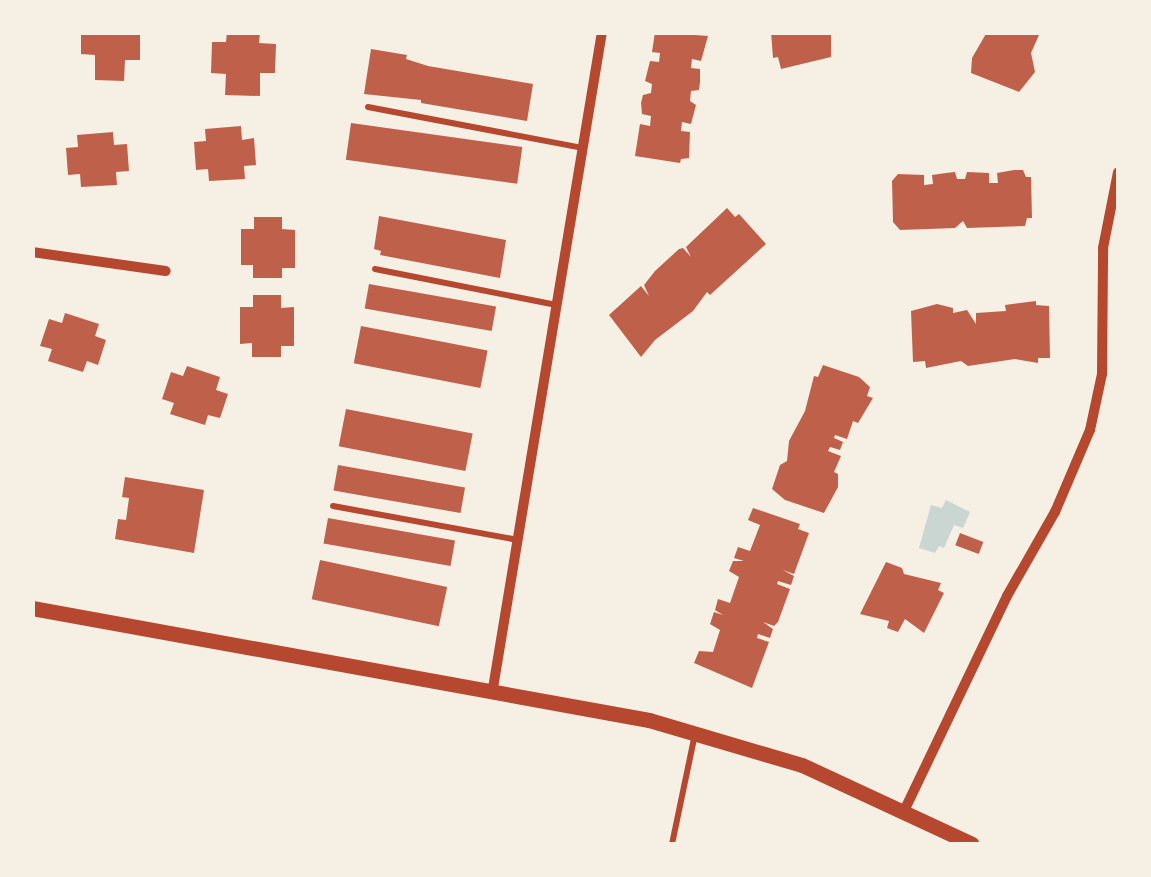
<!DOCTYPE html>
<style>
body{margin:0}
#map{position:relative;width:1151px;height:877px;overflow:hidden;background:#f6efe4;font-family:"PT Sans Narrow",sans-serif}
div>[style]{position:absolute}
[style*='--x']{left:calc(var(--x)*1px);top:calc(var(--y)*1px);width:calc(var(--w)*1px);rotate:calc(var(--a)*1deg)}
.water>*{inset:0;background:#c9d6d2}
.building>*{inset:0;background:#bf614a;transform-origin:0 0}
.service>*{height:6px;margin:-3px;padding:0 3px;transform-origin:3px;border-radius:3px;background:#b5482f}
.minor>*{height:10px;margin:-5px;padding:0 5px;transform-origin:5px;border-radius:5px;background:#b5482f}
.tertiary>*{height:15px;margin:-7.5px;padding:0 7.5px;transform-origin:7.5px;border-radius:7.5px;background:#b5482f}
span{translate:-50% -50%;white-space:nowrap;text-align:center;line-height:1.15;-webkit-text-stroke:9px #f6efe4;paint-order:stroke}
.frame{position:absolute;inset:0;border:35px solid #f6efe4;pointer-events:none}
</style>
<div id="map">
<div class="water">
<i style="clip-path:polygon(946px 500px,970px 512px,963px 528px,954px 525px,944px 548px,939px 546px,935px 553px,919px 548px,931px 505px,942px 508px)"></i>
</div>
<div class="building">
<i style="clip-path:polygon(81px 32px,140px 32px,140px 60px,125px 60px,124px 81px,95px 80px,95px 55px,81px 54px)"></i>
<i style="clip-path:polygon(227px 32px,260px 32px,259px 43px,276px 44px,275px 73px,260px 73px,260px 96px,225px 95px,226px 74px,211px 73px,212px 42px,226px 42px)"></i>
<i style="clip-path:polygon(655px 32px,708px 36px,701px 61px,692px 59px,691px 68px,700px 69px,700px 82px,699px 90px,691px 91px,690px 101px,696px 105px,691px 124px,682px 122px,681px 131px,690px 132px,689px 158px,681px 159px,680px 163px,635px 156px,640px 124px,650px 126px,651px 116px,642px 114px,641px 103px,643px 95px,651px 93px,652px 84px,645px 81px,650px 61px,659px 62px,660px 53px,652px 52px)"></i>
<i style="clip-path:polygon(771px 32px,831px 32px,831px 57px,781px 69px,778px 57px,773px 58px)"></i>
<i style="clip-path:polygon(987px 32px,1039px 35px,1031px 53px,1035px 72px,1019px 92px,971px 73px,972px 58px)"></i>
<i style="clip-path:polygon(371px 49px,407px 55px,406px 59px,428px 66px,533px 84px,527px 121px,421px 103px,421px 100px,364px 94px)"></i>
<i style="left:351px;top:123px;width:173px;height:37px;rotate:8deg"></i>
<i style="clip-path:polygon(241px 126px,242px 140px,254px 138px,256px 165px,244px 166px,245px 179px,209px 181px,208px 169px,196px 170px,194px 142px,206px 141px,205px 129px)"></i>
<i style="clip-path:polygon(113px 132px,114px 145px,127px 144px,129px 171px,116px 172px,117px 185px,81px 187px,80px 174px,68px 175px,66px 148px,78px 147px,77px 135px)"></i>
<i style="clip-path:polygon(1014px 170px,1023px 170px,1026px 177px,1031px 177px,1032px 218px,1027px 218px,1025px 226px,967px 228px,963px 221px,955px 228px,900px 230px,893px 222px,892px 181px,898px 174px,924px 175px,924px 185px,933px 184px,932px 175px,946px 173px,955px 172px,957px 179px,965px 179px,967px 172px,989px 173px,989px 183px,998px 183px,997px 173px)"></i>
<i style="clip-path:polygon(727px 208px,735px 217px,739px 214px,766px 244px,710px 295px,707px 292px,693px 311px,655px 340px,641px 357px,609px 315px,641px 286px,649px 296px,644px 285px,655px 271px,679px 249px,683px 248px,691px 257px,686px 247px)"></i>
<i style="clip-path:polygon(379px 216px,506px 240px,500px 278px,380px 255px,381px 251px,374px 249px)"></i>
<i style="clip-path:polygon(254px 217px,282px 217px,282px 229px,295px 230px,295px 268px,282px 268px,282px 278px,253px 278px,253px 265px,241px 265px,241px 229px,254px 229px)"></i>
<i style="left:369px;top:284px;width:129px;height:25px;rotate:10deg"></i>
<i style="clip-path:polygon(253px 295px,281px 295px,281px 308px,294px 307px,294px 346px,281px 346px,281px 357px,252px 357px,252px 343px,240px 344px,240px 307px,253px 307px)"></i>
<i style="clip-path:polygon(1036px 301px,1036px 305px,1049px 306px,1050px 358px,1038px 358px,1038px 363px,1015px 359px,968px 366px,961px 361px,926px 368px,925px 361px,913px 362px,911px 311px,937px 304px,953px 308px,953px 313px,967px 310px,976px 324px,976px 313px,1006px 311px,1005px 305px)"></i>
<i style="clip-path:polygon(65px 313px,99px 324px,95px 336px,106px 340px,98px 365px,87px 361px,83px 372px,48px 361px,52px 349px,40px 346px,49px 319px,62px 323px)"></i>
<i style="left:361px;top:326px;width:129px;height:38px;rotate:11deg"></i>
<i style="clip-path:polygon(823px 365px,859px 377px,870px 387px,867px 396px,873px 398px,858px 423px,853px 421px,847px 439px,835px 435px,834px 438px,843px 442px,840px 450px,830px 447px,828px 451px,841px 456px,834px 472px,838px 474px,838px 487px,824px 513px,785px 500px,772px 489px,780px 465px,787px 461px,789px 441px,805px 411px,814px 376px,818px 377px)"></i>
<i style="clip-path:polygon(187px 366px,220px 377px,216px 390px,228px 394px,220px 418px,208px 415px,205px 425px,170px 414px,174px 403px,162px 399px,171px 372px,183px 376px)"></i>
<i style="left:346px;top:409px;width:129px;height:38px;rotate:11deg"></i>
<i style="left:338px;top:465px;width:129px;height:26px;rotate:10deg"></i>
<i style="clip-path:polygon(125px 477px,204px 490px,194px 553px,115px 539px,118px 519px,126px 520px,129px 498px,122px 497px)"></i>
<i style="clip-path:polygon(753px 508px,800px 524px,798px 529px,809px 533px,794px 574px,783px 570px,794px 576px,791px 585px,778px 581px,777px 584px,790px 589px,778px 622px,774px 626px,763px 622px,773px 629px,770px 638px,758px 634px,757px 638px,769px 642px,752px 688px,694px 663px,699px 651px,713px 652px,720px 630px,710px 624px,714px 612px,723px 615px,715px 610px,718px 599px,730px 603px,739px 577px,729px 571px,733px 561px,744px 561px,734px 558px,738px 547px,750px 551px,760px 525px,748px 520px)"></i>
<i style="left:328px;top:518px;width:129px;height:26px;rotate:10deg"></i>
<i style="left:960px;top:533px;width:25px;height:13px;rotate:21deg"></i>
<i style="left:320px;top:560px;width:130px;height:40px;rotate:12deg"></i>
<i style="clip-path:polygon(886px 562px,902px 568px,904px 574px,941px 583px,938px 590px,944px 593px,924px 633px,905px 619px,898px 632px,887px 628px,889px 621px,860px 614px)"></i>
</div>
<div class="service">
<i style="--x:368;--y:107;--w:218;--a:10.8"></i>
<i style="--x:375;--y:269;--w:185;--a:11.2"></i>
<i style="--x:333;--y:506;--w:188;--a:10.4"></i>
<i style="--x:672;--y:844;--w:112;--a:-78.2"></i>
</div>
<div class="minor">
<i style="--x:32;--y:252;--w:135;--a:8.1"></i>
<i style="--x:493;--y:688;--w:665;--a:-80.57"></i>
<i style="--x:905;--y:809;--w:236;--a:-64.4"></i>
<i style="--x:1007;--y:596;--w:97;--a:-60.3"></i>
<i style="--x:1055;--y:512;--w:89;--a:-66.9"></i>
<i style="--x:1090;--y:430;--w:57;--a:-77.9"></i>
<i style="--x:1102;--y:374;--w:126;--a:-89.5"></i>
<i style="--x:1103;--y:248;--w:77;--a:-78.8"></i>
</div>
<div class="tertiary">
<i style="--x:32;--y:608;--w:627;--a:10.29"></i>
<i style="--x:649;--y:720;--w:159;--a:16.4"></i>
<i style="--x:802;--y:765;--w:187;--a:24.9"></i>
</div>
<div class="frame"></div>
</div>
